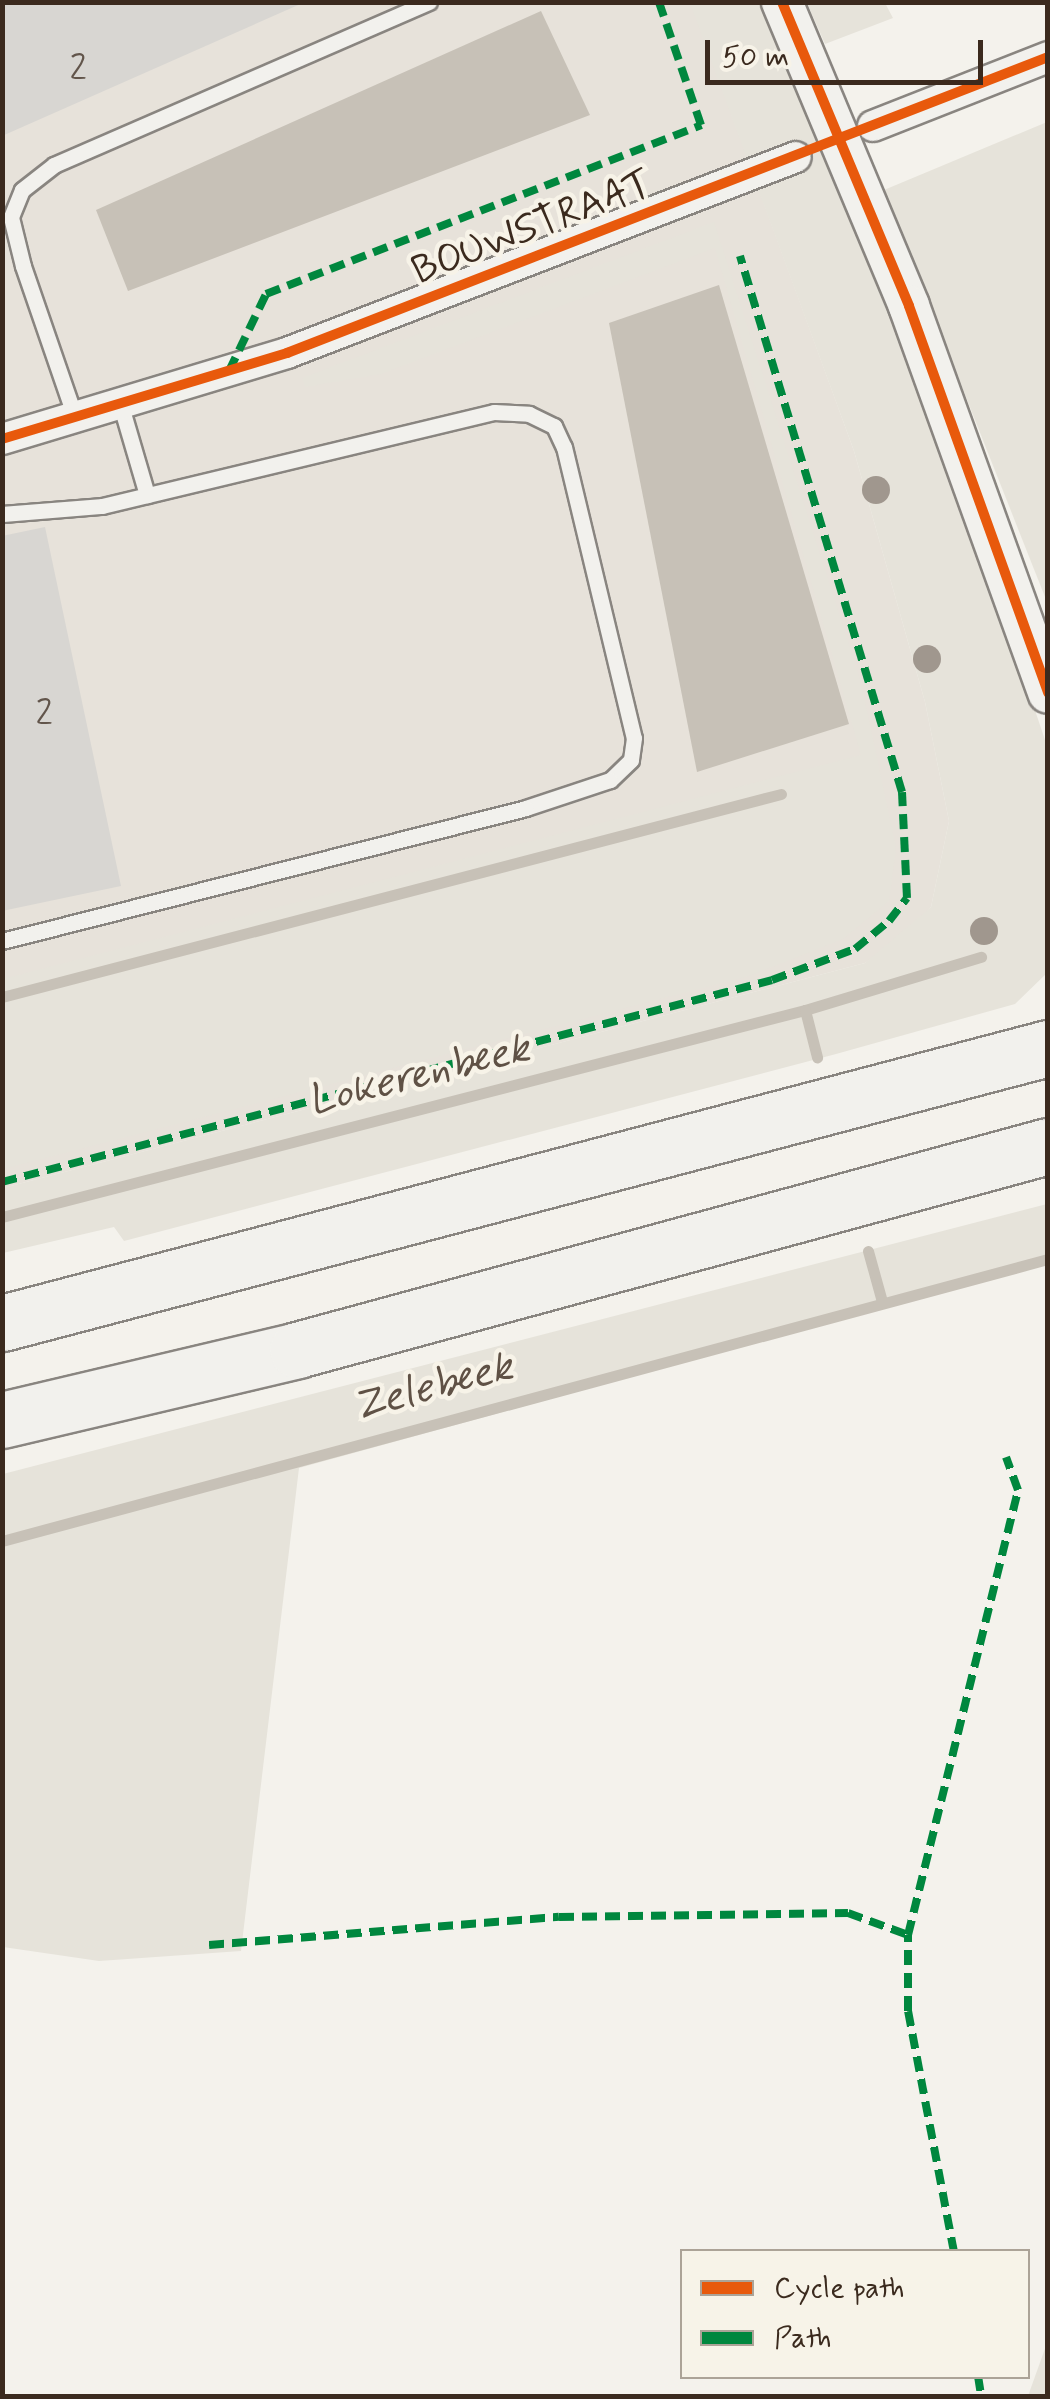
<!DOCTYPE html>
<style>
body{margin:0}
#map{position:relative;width:1050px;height:2399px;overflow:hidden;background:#f4f2ec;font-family:Mynerve,sans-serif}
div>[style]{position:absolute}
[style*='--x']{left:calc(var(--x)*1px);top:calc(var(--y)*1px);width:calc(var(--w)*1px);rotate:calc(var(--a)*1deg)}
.built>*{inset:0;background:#e7e2da}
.green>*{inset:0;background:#e6e3da}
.water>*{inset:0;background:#c7c1b7}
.stream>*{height:11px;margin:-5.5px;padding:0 5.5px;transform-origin:5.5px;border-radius:5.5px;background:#c7c1b7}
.building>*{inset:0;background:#d8d6d2}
.roads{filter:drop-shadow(2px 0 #898580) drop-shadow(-2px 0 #898580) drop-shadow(0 2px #898580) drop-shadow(0 -2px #898580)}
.service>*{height:15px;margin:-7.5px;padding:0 7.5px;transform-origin:7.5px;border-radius:7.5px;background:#f2f1ed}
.minor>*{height:30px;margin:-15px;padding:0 15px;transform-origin:15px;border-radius:15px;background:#f2f1ed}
.tertiary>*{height:40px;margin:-20px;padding:0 20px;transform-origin:20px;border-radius:20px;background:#f2f1ed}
.motorway>*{height:55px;margin:-27.5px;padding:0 27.5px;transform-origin:27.5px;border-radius:27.5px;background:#f2f1ed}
.quiet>*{height:8px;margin-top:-4px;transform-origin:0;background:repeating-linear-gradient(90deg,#00873e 0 15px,transparent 0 23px)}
.cycleway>*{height:10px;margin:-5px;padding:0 5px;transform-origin:5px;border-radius:5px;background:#e8590c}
.trees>*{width:28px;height:28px;margin:-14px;border-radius:50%;background:#a0978e}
span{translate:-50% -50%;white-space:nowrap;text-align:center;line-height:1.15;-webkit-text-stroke:9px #f7f3e8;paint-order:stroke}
.number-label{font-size:35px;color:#62554b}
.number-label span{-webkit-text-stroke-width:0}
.street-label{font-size:40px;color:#3b2a1e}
.water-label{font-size:42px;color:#5f5145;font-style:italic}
.frame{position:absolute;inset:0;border:5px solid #3b2a1e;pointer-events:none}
.legend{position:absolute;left:680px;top:2249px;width:350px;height:130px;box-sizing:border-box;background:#f7f3e8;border:2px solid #aca397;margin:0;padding:12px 18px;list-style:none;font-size:30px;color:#3b2a1e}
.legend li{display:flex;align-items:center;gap:20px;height:50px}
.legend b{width:50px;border:2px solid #aca397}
.scale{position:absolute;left:705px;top:40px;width:278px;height:45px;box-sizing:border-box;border:5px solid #3b2a1e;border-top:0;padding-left:12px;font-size:30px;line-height:35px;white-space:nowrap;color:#3b2a1e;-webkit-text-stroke:8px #f7f3e8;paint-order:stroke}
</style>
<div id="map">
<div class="built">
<i style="clip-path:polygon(3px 3px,691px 3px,854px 451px,925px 702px,949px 821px,931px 907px,905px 937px,865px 963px,3px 1188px)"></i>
</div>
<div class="green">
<i style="clip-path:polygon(690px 3px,760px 3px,964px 498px,1048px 749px,1047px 973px,1015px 1004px,836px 1054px,124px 1241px,114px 1227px,3px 1253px,3px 1188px,865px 963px,931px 907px,949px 821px,925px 702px,854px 451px)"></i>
<i style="clip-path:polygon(807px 3px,885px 3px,893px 18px,825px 44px)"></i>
<i style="clip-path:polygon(1047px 122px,1047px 602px,884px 190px)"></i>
<i style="clip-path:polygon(714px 222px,861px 683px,896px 848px,889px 901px,843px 939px,749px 976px,3px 1169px,3px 979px,861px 755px,715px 248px,381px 374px,305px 387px,302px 378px)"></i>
<i style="clip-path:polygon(1047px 1204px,1047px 1262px,299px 1468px,241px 1951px,99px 1961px,3px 1947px,3px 1474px)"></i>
<i style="clip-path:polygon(1047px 2343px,1047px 2396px,1028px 2396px)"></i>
</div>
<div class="water">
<i style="clip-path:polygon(541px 11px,590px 115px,128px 291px,96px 210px)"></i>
<i style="clip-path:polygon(719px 285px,849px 724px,697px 772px,609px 323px)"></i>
</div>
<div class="stream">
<i style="--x:2;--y:997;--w:805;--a:-14.61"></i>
<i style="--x:805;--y:1010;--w:184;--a:-16.8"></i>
<i style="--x:2;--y:1217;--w:829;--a:-14.46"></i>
<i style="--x:805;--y:1010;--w:49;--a:75.7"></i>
<i style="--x:868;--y:1251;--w:49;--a:74.5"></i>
<i style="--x:2;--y:1541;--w:1083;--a:-15.09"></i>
</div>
<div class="building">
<i style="clip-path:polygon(2px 2px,305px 2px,2px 136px)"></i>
<i style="clip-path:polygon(45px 527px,121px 886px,2px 911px,2px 536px)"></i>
</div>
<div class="roads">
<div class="service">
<i style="--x:121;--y:406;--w:93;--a:73.7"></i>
<i style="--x:76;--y:420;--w:163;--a:-109"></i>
<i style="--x:23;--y:266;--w:50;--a:-103.8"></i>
<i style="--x:11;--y:217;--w:29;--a:-68"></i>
<i style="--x:22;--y:190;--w:41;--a:-38"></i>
<i style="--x:54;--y:165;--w:409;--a:-23.5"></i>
<i style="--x:2;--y:514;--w:100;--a:-4.6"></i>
<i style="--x:102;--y:506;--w:403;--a:-13.5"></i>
<i style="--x:494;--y:412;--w:35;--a:3"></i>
<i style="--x:529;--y:414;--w:28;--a:26"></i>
<i style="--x:554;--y:426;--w:23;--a:65"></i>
<i style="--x:564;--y:447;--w:299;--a:76.5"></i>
<i style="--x:634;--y:738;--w:22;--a:98"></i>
<i style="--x:631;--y:760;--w:29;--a:136"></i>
<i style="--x:610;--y:780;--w:89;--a:161.6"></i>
<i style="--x:526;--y:808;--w:541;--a:165.76"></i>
</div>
<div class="minor">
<i style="--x:873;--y:126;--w:188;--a:-21.5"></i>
<i style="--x:2;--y:439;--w:298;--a:-16.8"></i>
<i style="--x:287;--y:353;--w:545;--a:-21.06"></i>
</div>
<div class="tertiary">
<i style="--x:782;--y:2;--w:329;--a:67.3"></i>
<i style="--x:909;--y:306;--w:411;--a:70.2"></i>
</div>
<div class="motorway">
<i style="--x:2;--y:1323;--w:1082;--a:-14.73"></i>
<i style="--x:2;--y:1420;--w:303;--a:-13.3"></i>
<i style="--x:297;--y:1350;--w:778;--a:-15.2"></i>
</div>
</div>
<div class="quiet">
<i style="--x:229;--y:371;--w:85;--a:-64.3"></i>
<i style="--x:266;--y:294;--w:467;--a:-21.2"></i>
<i style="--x:701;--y:125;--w:130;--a:-108.9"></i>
<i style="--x:2;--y:1182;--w:796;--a:-14.7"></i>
<i style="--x:772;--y:980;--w:89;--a:-20.5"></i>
<i style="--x:855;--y:949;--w:44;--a:-39.5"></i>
<i style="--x:889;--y:921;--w:29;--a:-52"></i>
<i style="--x:907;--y:898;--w:106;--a:-92.7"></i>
<i style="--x:902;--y:792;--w:560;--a:-106.82"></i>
<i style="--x:209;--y:1945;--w:351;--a:-4.6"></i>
<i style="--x:559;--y:1917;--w:289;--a:-0.8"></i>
<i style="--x:848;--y:1913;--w:64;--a:20.1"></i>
<i style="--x:954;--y:2252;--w:245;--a:-100.8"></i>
<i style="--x:908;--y:2011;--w:76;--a:-90"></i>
<i style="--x:908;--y:1935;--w:458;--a:-76.1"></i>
<i style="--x:1018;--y:1490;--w:35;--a:-110"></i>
<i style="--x:978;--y:2376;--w:20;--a:81"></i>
</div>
<div class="cycleway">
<i style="--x:782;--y:2;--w:329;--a:67.3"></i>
<i style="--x:909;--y:306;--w:411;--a:70.2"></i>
<i style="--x:2;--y:439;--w:298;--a:-16.8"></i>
<i style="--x:287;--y:353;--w:817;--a:-21.25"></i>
</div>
<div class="trees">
<i style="left:876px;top:490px"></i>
<i style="left:927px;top:659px"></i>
<i style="left:984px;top:931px"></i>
</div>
<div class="number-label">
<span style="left:78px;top:69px">2</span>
<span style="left:44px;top:714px">2</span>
</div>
<div class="street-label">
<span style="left:532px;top:228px;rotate:-21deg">BOUWSTRAAT</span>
</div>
<div class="water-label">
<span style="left:419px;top:1076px;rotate:-14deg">Lokerenbeek</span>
<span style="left:433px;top:1388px;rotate:-15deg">Zelebeek</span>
</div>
<div class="frame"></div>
<ul class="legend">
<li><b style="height:12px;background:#e8590c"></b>Cycle path</li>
<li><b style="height:12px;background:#00873e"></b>Path</li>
</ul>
<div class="scale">50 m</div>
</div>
